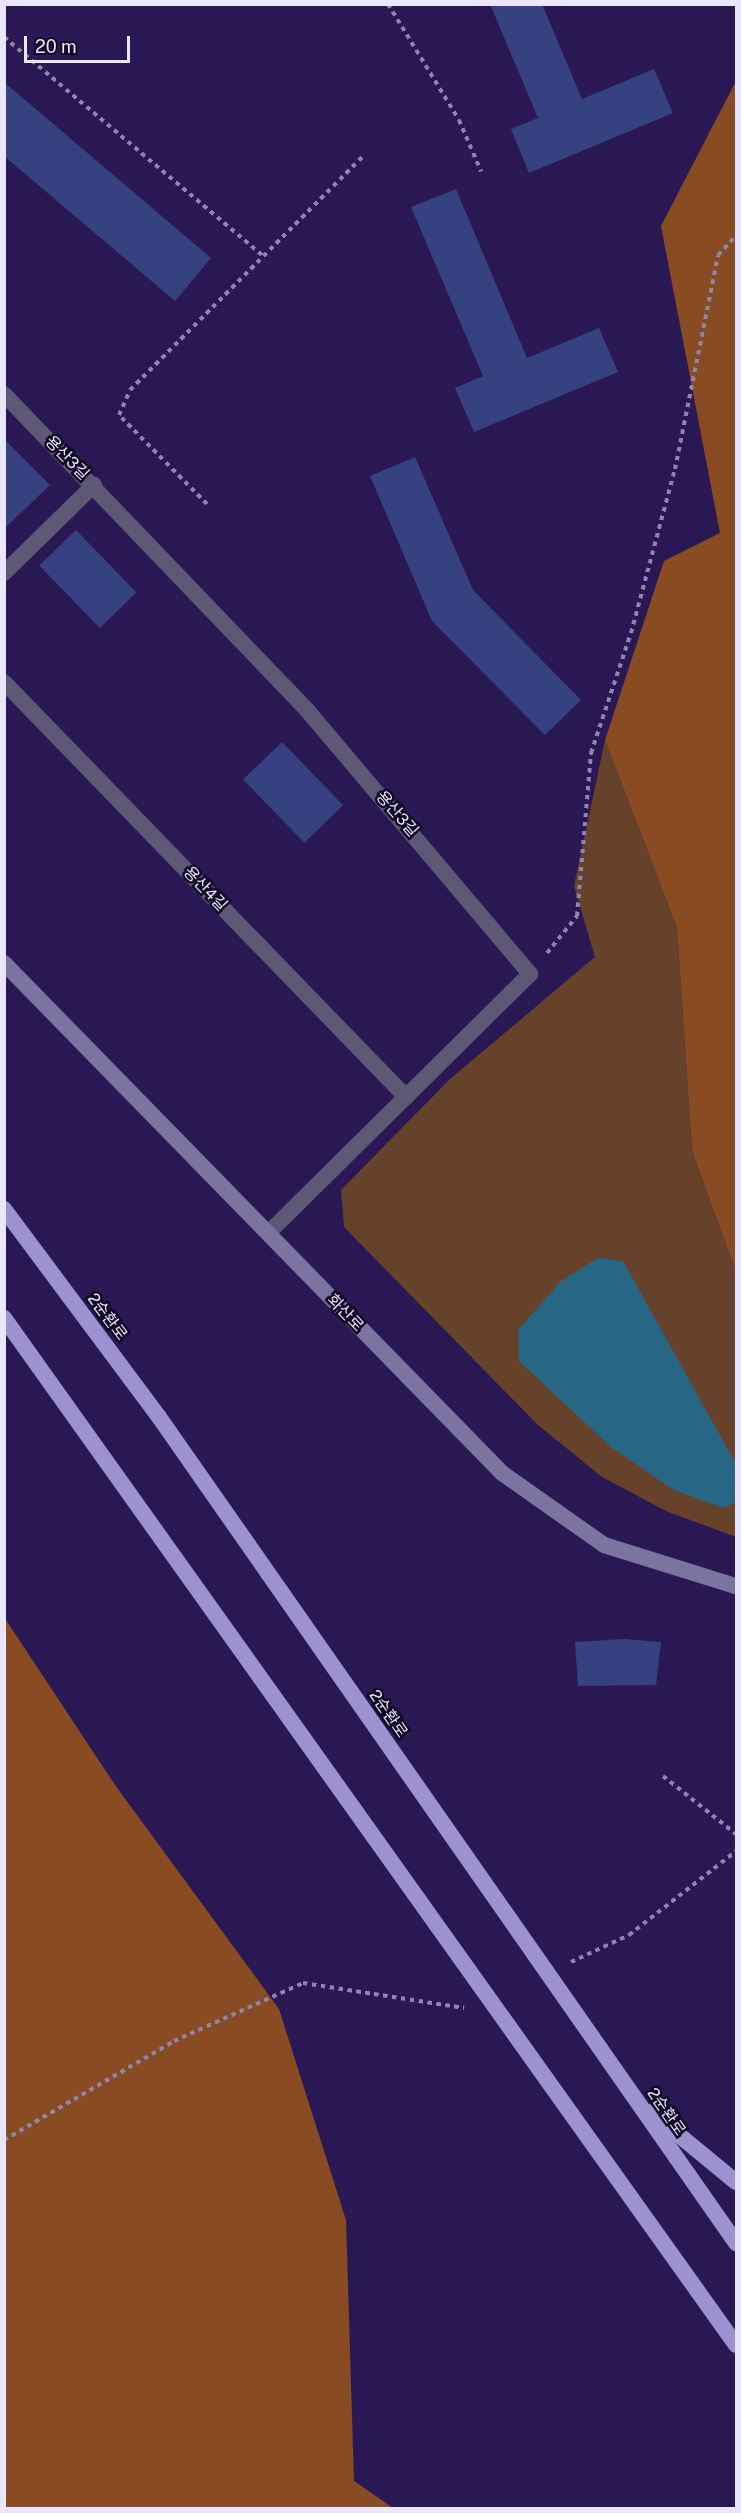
<!DOCTYPE html>
<meta charset="utf-8">
<style>
body{margin:0}
#map{position:relative;width:741px;height:2513px;overflow:hidden;background:#2a1854;font-family:"Public Sans","Noto Sans KR",sans-serif}
div>[style]{position:absolute}
[style*='--x']{left:calc(var(--x)*1px);top:calc(var(--y)*1px);width:calc(var(--w)*1px);rotate:calc(var(--a)*1deg)}
.green>*{inset:0;background:#67422b}
.forest>*{inset:0;background:#894b21}
.water>*{inset:0;background:#276785}
.building>*{inset:0;background:#35427f;transform-origin:0 0}
.path>*{height:4px;margin-top:-2px;transform-origin:0;background:repeating-linear-gradient(90deg,#8f85ad 0 4.5px,transparent 0 9px)}
.pedestrian>*{height:16px;margin:-8px;padding:0 8px;transform-origin:8px;border-radius:8px;background:#5d5874}
.minor>*{height:16px;margin:-8px;padding:0 8px;transform-origin:8px;border-radius:8px;background:#5d5874}
.secondary>*{height:16px;margin:-8px;padding:0 8px;transform-origin:8px;border-radius:8px;background:#7b73a0}
.trunk>*{height:16px;margin:-8px;padding:0 8px;transform-origin:8px;border-radius:8px;background:#9c92d1}
span{translate:-50% -50%;white-space:nowrap;text-align:center;line-height:1.15;-webkit-text-stroke:5px #110a24;paint-order:stroke}
.street-label{font-size:16px;color:#e9e6fd}
.frame{position:absolute;inset:0;border:6px solid #e9e6fd;pointer-events:none}
.scale{position:absolute;left:24px;top:36px;width:106px;height:27px;box-sizing:border-box;border:3px solid #e9e6fd;border-top:0;padding-left:8px;font-size:18px;line-height:21px;white-space:nowrap;color:#e9e6fd;-webkit-text-stroke:4px #110a24;paint-order:stroke}
</style>
<div id="map">
<div class="green">
<i style="clip-path:polygon(605px 740px,677px 928px,692px 1151px,736px 1272px,736px 1537px,666px 1511px,602px 1477px,538px 1425px,344px 1227px,341px 1190px,450px 1079px,595px 957px,574px 886px)"></i>
</div>
<div class="forest">
<i style="clip-path:polygon(736px 81px,736px 1272px,692px 1151px,677px 928px,605px 740px,664px 561px,720px 533px,661px 226px)"></i>
<i style="clip-path:polygon(4px 1617px,115px 1785px,279px 2009px,346px 2220px,354px 2481px,393px 2508px,5px 2508px)"></i>
</div>
<div class="water">
<i style="clip-path:polygon(598px 1258px,623px 1261px,736px 1464px,736px 1502px,723px 1508px,672px 1489px,611px 1447px,519px 1361px,518px 1330px,562px 1280px)"></i>
</div>
<div class="building">
<i style="clip-path:polygon(490px 4px,542px 4px,582px 99px,654px 69px,673px 113px,529px 173px,511px 129px,538px 118px)"></i>
<i style="clip-path:polygon(4px 82px,211px 258px,175px 301px,4px 156px)"></i>
<i style="clip-path:polygon(456px 189px,527px 358px,599px 328px,618px 372px,474px 432px,455px 388px,483px 376px,411px 207px)"></i>
<i style="clip-path:polygon(4px 439px,50px 485px,4px 529px)"></i>
<i style="clip-path:polygon(415px 457px,473px 590px,581px 700px,545px 735px,432px 621px,370px 476px)"></i>
<i style="left:76px;top:530px;width:87px;height:51px;rotate:46deg"></i>
<i style="left:282px;top:742px;width:88px;height:54px;rotate:46deg"></i>
<i style="clip-path:polygon(624px 1639px,661px 1642px,656px 1685px,578px 1686px,575px 1642px)"></i>
</div>
<div class="path">
<i style="--x:388;--y:4;--w:136;--a:58.5"></i>
<i style="--x:459;--y:120;--w:56;--a:66.7"></i>
<i style="--x:4;--y:37;--w:339;--a:40.2"></i>
<i style="--x:207;--y:504;--w:125;--a:-134.7"></i>
<i style="--x:119;--y:415;--w:27;--a:-66"></i>
<i style="--x:130;--y:390;--w:330;--a:-45.1"></i>
<i style="--x:547;--y:953;--w:48;--a:-51"></i>
<i style="--x:577;--y:916;--w:164;--a:-85.1"></i>
<i style="--x:591;--y:753;--w:126;--a:-71.6"></i>
<i style="--x:631;--y:633;--w:170;--a:-75"></i>
<i style="--x:675;--y:469;--w:218;--a:-78.6"></i>
<i style="--x:718;--y:255;--w:26;--a:-47"></i>
<i style="--x:663;--y:1776;--w:93;--a:38.5"></i>
<i style="--x:571;--y:1962;--w:64;--a:-25"></i>
<i style="--x:629;--y:1935;--w:136;--a:-38.1"></i>
<i style="--x:4;--y:2140;--w:197;--a:-30.2"></i>
<i style="--x:174;--y:2041;--w:141;--a:-24.2"></i>
<i style="--x:303;--y:1983;--w:163;--a:8.8"></i>
</div>
<div class="pedestrian">
<i style="--x:4;--y:573;--w:126;--a:-44.4"></i>
</div>
<div class="minor">
<i style="--x:4;--y:394;--w:438;--a:46.2"></i>
<i style="--x:307;--y:710;--w:346;--a:49.8"></i>
<i style="--x:530;--y:974;--w:368;--a:135.3"></i>
<i style="--x:4;--y:682;--w:578;--a:45.91"></i>
</div>
<div class="secondary">
<i style="--x:4;--y:963;--w:713;--a:45.68"></i>
<i style="--x:502;--y:1473;--w:125;--a:35.2"></i>
<i style="--x:604;--y:1545;--w:138;--a:17.3"></i>
</div>
<div class="trunk">
<i style="--x:4;--y:1209;--w:259;--a:53.3"></i>
<i style="--x:159;--y:1417;--w:1008;--a:55.06"></i>
<i style="--x:4;--y:1318;--w:1261;--a:54.52"></i>
<i style="--x:651;--y:2112;--w:110;--a:39.5"></i>
</div>
<div class="street-label">
<span style="left:67px;top:458px;rotate:45deg">용산3길</span>
<span style="left:397px;top:814px;rotate:49deg">용산3길</span>
<span style="left:205px;top:889px;rotate:46deg">용산4길</span>
<span style="left:345px;top:1313px;rotate:46deg">화산로</span>
<span style="left:107px;top:1317px;rotate:53deg">2순환로</span>
<span style="left:388px;top:1714px;rotate:55deg">2순환로</span>
<span style="left:666px;top:2112px;rotate:55deg">2순환로</span>
</div>
<div class="frame"></div>
<div class="scale">20 m</div>
</div>
